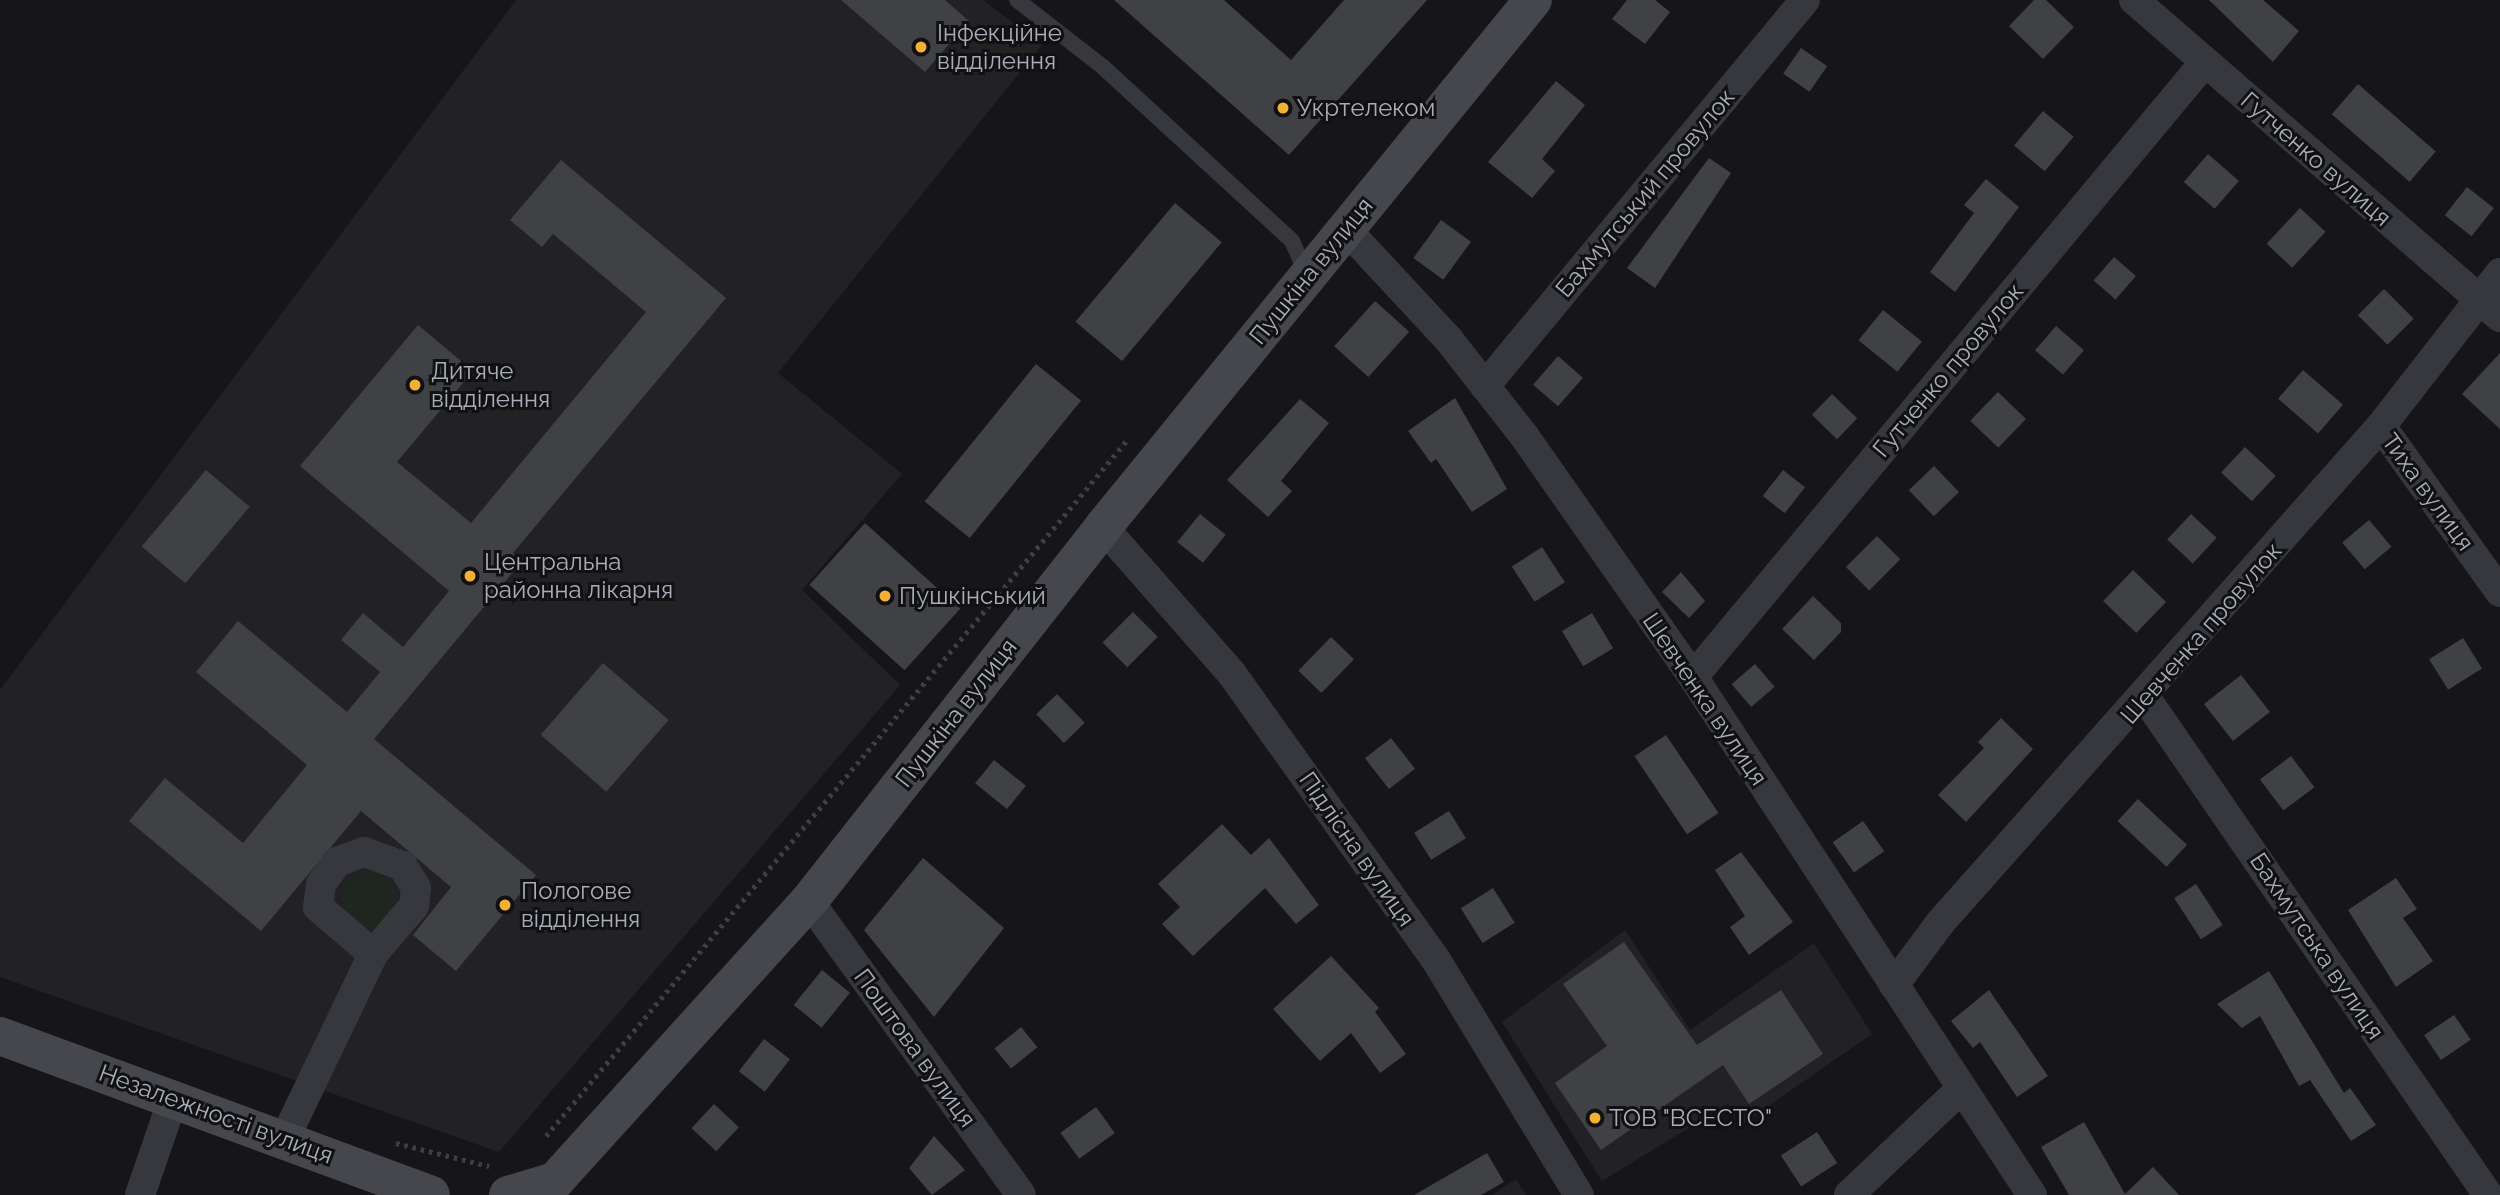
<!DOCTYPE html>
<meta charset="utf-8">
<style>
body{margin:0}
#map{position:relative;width:2500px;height:1195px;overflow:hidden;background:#161618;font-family:Raleway,sans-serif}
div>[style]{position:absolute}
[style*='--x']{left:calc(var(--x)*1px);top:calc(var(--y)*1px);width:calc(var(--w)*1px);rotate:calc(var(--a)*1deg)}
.built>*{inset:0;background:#222225}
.green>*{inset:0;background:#1e261f}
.round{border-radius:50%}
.building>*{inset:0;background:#404145;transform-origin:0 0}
.path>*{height:4.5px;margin-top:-2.25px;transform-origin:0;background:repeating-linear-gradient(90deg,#3d3f44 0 3.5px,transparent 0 8.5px)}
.service>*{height:16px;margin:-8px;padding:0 8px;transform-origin:8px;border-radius:8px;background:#37383d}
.minor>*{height:30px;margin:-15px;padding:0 15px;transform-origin:15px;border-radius:15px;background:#37383d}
.secondary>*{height:38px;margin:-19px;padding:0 19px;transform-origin:19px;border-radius:19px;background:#45474d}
.dots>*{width:19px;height:19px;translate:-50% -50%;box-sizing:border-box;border:4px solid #111113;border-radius:50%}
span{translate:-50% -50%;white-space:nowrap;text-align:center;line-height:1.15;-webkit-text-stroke:6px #111113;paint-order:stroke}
.poi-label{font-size:24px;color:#a8adb8}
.left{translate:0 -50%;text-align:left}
.street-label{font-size:24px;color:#a8adb8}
</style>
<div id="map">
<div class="built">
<i style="clip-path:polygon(516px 0,983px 0,1042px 45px,778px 373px,902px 474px,802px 590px,900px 685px,499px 1152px,0 977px,0 690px)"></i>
<i style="clip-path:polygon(1625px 930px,1690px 1030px,1814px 943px,1872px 1034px,1744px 1123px,1728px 1104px,1602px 1181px,1502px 1022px)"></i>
<i style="clip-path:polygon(1516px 1179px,1526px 1195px,1492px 1195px)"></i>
</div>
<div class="green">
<i class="round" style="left:342px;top:872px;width:56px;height:56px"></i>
</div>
<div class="building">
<i style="clip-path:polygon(841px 0,945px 0,969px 21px,925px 72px)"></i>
<i style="clip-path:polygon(1114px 0,1224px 0,1291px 60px,1344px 0,1427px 0,1289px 155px)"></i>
<i style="clip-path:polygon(1627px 0,1655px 0,1670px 12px,1645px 44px,1612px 19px)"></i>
<i style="clip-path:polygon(2034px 0,2046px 0,2074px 27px,2043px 59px,2009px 26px)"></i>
<i style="clip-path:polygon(2209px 0,2263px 0,2299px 31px,2273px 62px)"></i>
<i style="left:1801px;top:48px;width:32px;height:31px;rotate:35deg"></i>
<i style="clip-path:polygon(1556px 81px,1585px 105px,1542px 159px,1555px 171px,1532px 198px,1488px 162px)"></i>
<i style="left:2358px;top:84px;width:103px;height:40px;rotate:41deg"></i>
<i style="left:2043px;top:111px;width:40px;height:45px;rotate:40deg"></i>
<i style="left:2208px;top:154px;width:41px;height:37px;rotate:41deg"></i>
<i style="clip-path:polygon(1709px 158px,1731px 173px,1655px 288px,1627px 268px)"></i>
<i style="clip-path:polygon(561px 160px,726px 298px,513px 553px,523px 560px,374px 739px,536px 875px,456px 971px,413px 935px,451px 887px,361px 811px,261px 931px,129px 821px,165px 778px,243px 843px,307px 765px,196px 672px,238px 621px,347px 712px,380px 672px,341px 640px,363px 613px,403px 647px,449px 591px,300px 466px,418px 325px,473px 371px,397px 462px,471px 523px,646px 312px,553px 234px,542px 247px,510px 220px)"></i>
<i style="clip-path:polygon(1986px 179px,2019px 207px,1955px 292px,1930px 272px,1974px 213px,1964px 205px)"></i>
<i style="left:2467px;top:187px;width:34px;height:36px;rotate:38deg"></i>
<i style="left:1175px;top:203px;width:61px;height:155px;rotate:40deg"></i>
<i style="left:2300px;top:208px;width:35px;height:49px;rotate:43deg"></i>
<i style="left:1441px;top:220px;width:37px;height:47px;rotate:36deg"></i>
<i style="left:2114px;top:257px;width:29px;height:31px;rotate:41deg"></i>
<i style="left:2384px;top:289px;width:42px;height:37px;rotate:45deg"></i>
<i style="left:1375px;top:301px;width:46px;height:61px;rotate:42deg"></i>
<i style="left:1883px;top:310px;width:50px;height:39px;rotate:39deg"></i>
<i style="left:2056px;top:326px;width:37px;height:32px;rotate:41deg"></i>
<i style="clip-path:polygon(2500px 353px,2500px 429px,2462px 394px)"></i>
<i style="left:1558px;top:356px;width:33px;height:38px;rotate:41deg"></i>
<i style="left:1036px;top:364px;width:58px;height:177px;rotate:39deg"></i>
<i style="left:2303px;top:370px;width:53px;height:38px;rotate:41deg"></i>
<i style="left:1998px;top:392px;width:39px;height:40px;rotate:44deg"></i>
<i style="left:1832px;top:394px;width:35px;height:29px;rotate:44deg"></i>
<i style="clip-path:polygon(1455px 398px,1507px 489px,1472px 512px,1436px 459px,1431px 463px,1408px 431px)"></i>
<i style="clip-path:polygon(1300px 399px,1329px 423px,1281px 481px,1292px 491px,1268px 517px,1227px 480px)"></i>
<i style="left:2245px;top:447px;width:42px;height:35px;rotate:43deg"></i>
<i style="left:1934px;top:466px;width:36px;height:35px;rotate:46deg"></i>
<i style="left:206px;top:470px;width:57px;height:100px;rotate:40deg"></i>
<i style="left:1783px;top:470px;width:28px;height:33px;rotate:38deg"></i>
<i style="left:1200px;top:514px;width:33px;height:36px;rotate:39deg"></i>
<i style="left:2191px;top:514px;width:35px;height:35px;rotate:43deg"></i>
<i style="left:2369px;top:520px;width:35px;height:35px;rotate:50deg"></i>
<i style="left:865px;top:523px;width:128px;height:83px;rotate:42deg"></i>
<i style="left:1877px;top:536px;width:33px;height:44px;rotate:45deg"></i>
<i style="left:1542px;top:547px;width:42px;height:36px;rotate:57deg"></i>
<i style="left:2133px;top:570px;width:46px;height:43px;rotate:44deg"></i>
<i style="clip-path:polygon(1681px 572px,1705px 601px,1689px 618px,1662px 592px)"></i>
<i style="clip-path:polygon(1813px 596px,1841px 623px,1841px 632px,1814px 660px,1782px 629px)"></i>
<i style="left:1133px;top:612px;width:35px;height:43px;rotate:45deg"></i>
<i style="left:1592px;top:613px;width:41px;height:35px;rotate:59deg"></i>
<i style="left:1331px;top:637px;width:32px;height:47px;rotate:44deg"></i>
<i style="left:2463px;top:638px;width:36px;height:40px;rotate:58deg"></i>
<i style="left:603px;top:663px;width:87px;height:95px;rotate:41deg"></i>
<i style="left:1755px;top:664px;width:30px;height:31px;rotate:49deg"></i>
<i style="left:2241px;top:675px;width:47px;height:47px;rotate:52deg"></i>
<i style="left:1057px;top:694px;width:40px;height:29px;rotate:46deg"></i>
<i style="clip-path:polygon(2001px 718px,2033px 749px,1966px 822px,1938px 795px,1984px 748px,1978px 742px)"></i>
<i style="left:1666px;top:735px;width:94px;height:38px;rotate:56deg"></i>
<i style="left:1391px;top:738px;width:39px;height:33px;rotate:52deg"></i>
<i style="left:2291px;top:756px;width:39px;height:39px;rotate:53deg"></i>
<i style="left:994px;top:760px;width:41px;height:30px;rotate:39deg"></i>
<i style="left:2138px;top:799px;width:67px;height:30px;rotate:43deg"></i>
<i style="left:1449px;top:811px;width:32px;height:41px;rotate:58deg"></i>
<i style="left:1863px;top:821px;width:37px;height:37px;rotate:55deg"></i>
<i style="clip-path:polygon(1222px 824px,1251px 855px,1269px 838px,1319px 905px,1296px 924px,1265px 888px,1193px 956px,1162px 924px,1180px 907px,1158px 884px)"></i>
<i style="clip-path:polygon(1741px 852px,1793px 922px,1749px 955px,1730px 927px,1745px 916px,1715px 870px)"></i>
<i style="clip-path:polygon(923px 858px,1004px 928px,934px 1017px,864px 930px)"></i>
<i style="clip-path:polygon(2396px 878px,2417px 909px,2403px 918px,2433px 961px,2396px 987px,2348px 910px)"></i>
<i style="left:2196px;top:884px;width:49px;height:26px;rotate:57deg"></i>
<i style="left:1493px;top:888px;width:41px;height:38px;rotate:58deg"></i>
<i style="clip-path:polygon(1624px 942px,1697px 1045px,1781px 990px,1823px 1054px,1749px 1104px,1723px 1065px,1601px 1150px,1555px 1083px,1607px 1046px,1563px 984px)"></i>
<i style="clip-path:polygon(1331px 956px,1379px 1008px,1375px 1012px,1406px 1054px,1380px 1073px,1351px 1033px,1320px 1061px,1273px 1009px)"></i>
<i style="left:822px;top:970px;width:36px;height:45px;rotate:39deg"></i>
<i style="clip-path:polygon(2269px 971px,2344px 1093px,2350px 1088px,2376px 1125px,2351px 1141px,2310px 1080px,2299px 1086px,2260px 1016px,2242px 1028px,2217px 1004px)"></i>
<i style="clip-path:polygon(1989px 990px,2048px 1076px,2017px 1097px,1980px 1042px,1973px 1048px,1951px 1021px)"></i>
<i style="left:2454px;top:1015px;width:30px;height:36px;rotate:56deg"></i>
<i style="left:1021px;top:1027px;width:26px;height:34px;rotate:51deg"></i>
<i style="left:764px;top:1039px;width:33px;height:41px;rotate:38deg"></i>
<i style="left:714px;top:1104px;width:34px;height:33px;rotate:43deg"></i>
<i style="left:1096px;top:1107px;width:32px;height:44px;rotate:54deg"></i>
<i style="clip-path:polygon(2084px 1122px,2125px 1194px,2153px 1167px,2179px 1195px,2069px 1195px,2041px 1147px)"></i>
<i style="left:1817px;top:1132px;width:37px;height:43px;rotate:57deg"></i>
<i style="clip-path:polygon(934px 1136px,965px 1170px,932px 1195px,909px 1168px)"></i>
<i style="clip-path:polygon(1487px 1153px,1504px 1182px,1481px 1195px,1414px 1195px)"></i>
</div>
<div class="path">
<i style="--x:546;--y:1136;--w:908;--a:-50.14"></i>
<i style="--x:396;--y:1143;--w:96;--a:13.9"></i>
</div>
<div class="service">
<i style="--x:1017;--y:0;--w:109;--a:37.9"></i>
<i style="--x:1103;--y:67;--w:257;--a:42.6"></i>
<i style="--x:1292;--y:241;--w:37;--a:66"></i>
</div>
<div class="minor">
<i style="--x:2134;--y:0;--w:484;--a:40.9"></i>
<i style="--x:1345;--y:228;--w:153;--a:47.1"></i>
<i style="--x:1449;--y:340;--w:123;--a:51.9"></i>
<i style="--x:1525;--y:437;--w:293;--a:55"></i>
<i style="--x:1693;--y:677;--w:619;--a:56.8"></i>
<i style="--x:1485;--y:386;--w:501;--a:-50.34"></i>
<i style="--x:2381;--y:426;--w:204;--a:54.4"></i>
<i style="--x:1103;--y:527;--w:196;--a:48.7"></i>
<i style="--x:1232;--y:674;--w:351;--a:54.5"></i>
<i style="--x:1436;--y:960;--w:275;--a:58.7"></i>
<i style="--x:1693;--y:677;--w:799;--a:-50.23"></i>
<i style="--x:2145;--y:697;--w:605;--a:55.44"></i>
<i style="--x:809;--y:901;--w:362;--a:54.2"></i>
<i style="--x:1894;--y:985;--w:77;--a:-53.4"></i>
<i style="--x:1940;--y:923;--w:664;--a:-48.42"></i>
<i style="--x:2381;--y:426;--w:194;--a:-52.1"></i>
<i style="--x:285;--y:1138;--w:204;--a:-64.4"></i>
<i style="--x:373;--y:954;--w:63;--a:-49.5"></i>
<i style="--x:414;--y:906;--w:18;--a:-84"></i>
<i style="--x:416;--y:888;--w:26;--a:-121"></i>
<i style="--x:403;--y:866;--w:41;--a:-160.3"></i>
<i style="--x:364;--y:852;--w:29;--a:160"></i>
<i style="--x:337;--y:862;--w:27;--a:126"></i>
<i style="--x:321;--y:884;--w:23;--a:97"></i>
<i style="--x:318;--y:907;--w:72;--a:40.5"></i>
<i style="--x:140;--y:1195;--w:105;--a:-71"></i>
<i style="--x:1849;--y:1195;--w:154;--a:-43.4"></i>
</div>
<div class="secondary">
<i style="--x:0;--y:1036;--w:459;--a:20.2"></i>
<i style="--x:508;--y:1195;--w:49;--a:-16.6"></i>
<i style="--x:555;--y:1181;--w:378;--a:-47.8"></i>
<i style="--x:809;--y:901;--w:476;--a:-51.8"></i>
<i style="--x:1103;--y:527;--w:680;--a:-50.79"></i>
</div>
<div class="dots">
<i style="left:921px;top:47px;background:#f2b134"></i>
<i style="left:1283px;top:108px;background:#f2b134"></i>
<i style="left:415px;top:385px;background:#f2b134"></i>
<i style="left:470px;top:576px;background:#f2b134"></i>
<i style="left:885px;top:596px;background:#f2b134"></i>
<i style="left:505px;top:905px;background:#f2b134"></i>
<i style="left:1595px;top:1118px;background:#f2b134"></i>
</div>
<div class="poi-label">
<span class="left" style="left:937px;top:47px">Інфекційне<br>відділення</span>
<span class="left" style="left:1297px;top:108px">Укртелеком</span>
<span class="left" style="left:431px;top:385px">Дитяче<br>відділення</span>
<span class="left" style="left:484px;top:576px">Центральна<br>районна лікарня</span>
<span class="left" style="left:899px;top:596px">Пушкінський</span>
<span class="left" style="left:521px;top:905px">Пологове<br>відділення</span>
<span class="left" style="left:1609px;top:1118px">ТОВ "ВСЕСТО"</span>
</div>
<div class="street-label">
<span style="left:2316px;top:159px;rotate:41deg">Гутченко вулиця</span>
<span style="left:1645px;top:193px;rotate:-50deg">Бахмутський провулок</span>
<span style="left:1311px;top:271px;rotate:-51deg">Пушкіна вулиця</span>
<span style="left:1948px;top:370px;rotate:-50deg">Гутченко провулок</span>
<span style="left:2428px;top:492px;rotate:54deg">Тиха вулиця</span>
<span style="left:2201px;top:633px;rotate:-49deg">Шевченка провулок</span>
<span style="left:1705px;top:699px;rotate:56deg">Шевченка вулиця</span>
<span style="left:956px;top:713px;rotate:-52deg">Пушкіна вулиця</span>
<span style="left:1357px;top:849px;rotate:55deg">Підлісна вулиця</span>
<span style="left:2317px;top:946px;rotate:56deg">Бахмутська вулиця</span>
<span style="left:915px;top:1048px;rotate:54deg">Поштова вулиця</span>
<span style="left:216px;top:1114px;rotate:20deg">Незалежності вулиця</span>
</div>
</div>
